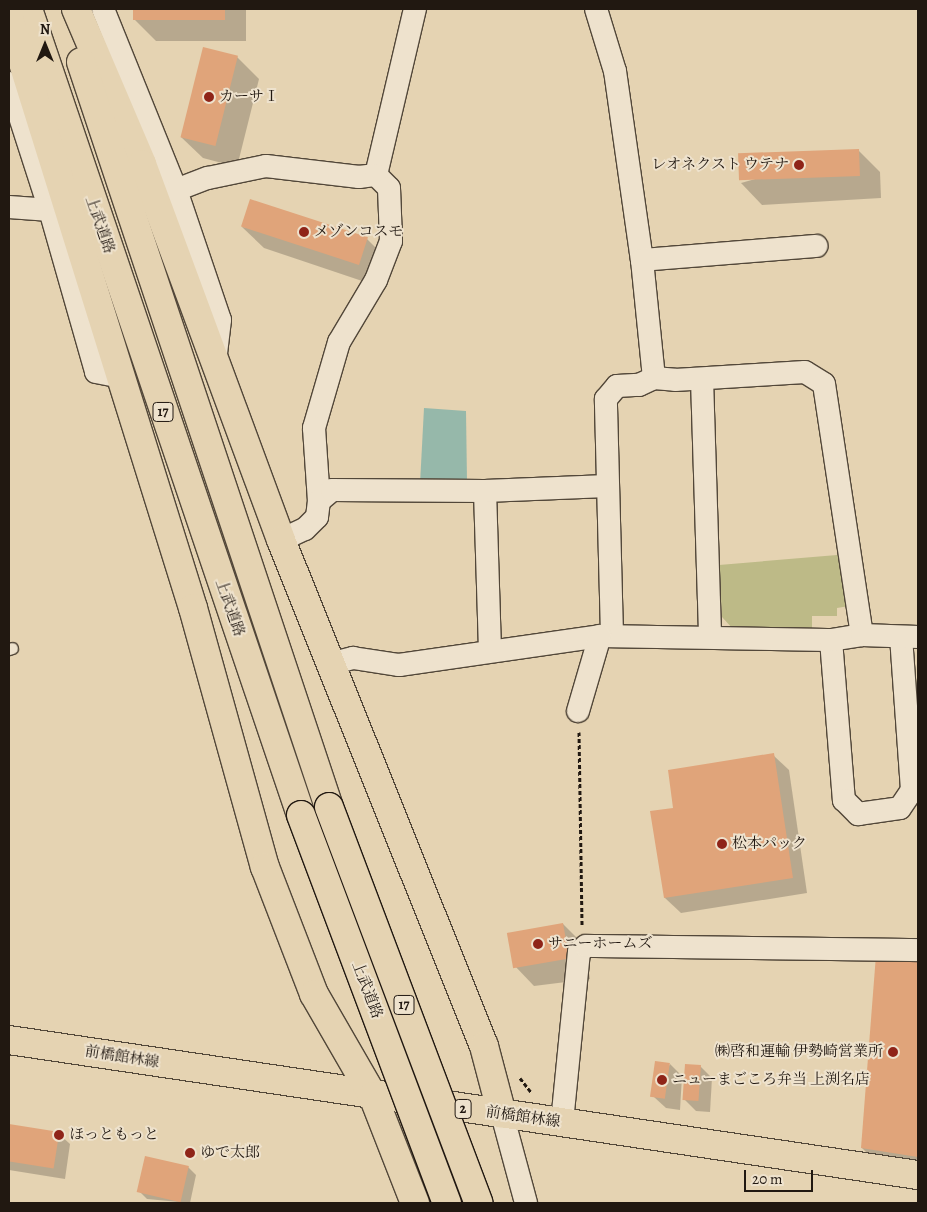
<!DOCTYPE html>
<meta charset="utf-8">
<style>
body{margin:0}
#map{position:relative;width:927px;height:1212px;overflow:hidden;background:#e5d3b2;font-family:Alegreya,"Noto Serif JP",serif}
div>[style]{position:absolute}
[style*='--x']{left:calc(var(--x)*1px);top:calc(var(--y)*1px);width:calc(var(--w)*1px);rotate:calc(var(--a)*1deg)}
.green>*{inset:0;background:#bdba87}
.water>*{inset:0;background:#96b8aa}
.shadow>*{inset:0;background:#0003}
.building>*{inset:0;background:#e0a47a;transform-origin:0 0}
.path>*{height:3px;margin-top:-1.5px;transform-origin:0;background:repeating-linear-gradient(90deg,#211811 0 4px,transparent 0 6.5px)}
.roads{filter:drop-shadow(1px 0 #524739) drop-shadow(-1px 0 #524739) drop-shadow(0 1px #524739) drop-shadow(0 -1px #524739)}
.lane>*{height:11px;margin:-5.5px;padding:0 5.5px;transform-origin:5.5px;border-radius:5.5px;background:#eee2cd}
.street>*{height:22px;margin:-11px;padding:0 11px;transform-origin:11px;border-radius:11px;background:#eee2cd}
.primary>*{height:28px;margin:-14px;padding:0 14px;transform-origin:14px;border-radius:14px;background:#e5d3b2}
.highway>*{height:28px;margin:-14px;padding:0 14px;transform-origin:14px;border-radius:14px;background:#e5d3b2}
.bridges{filter:drop-shadow(1px 0 #211811) drop-shadow(-1px 0 #211811) drop-shadow(0 1px #211811) drop-shadow(0 -1px #211811)}
.highway-bridge>*{height:28px;margin:-14px;padding:0 14px;transform-origin:14px;border-radius:14px;background:#e5d3b2}
.dots>*{width:14px;height:14px;translate:-50% -50%;box-sizing:border-box;border:2px solid #eee2cd;border-radius:50%}
span{translate:-50% -50%;white-space:nowrap;text-align:center;line-height:1.15;-webkit-text-stroke:4px #eee2cd;paint-order:stroke}
.shield-label span{padding:1px 4px;background:#eee2cd;border:1px solid;border-radius:4px;-webkit-text-stroke-width:0}
.shield-label{font-size:14px;color:#211811;font-weight:700}
.poi-label{font-size:15px;color:#211811}
.left{translate:0 -50%;text-align:left}
.right{translate:-100% -50%;text-align:right}
.street-label{font-size:15px;color:#211811}
.frame{position:absolute;inset:0;border:10px solid #211811;pointer-events:none}
.north{position:absolute;left:20px;top:20px;width:50px;height:50px;-webkit-text-stroke:4px #eee2cd;paint-order:stroke;rotate:0deg;font-size:14px;font-weight:700;line-height:20px;text-align:center;color:#211811}
.north::after{content:'';display:block;margin:auto;width:18px;height:22px;background:#211811;clip-path:polygon(50% 0,100% 100%,50% 72%,0 100%)}
.scale{position:absolute;left:744px;top:1170px;width:69px;height:22px;box-sizing:border-box;border:2px solid #211811;border-top:0;padding-left:6px;font-size:15px;line-height:18px;white-space:nowrap;color:#211811;-webkit-text-stroke:4px #eee2cd;paint-order:stroke}
</style>
<div id="map">
<div class="green">
<i style="clip-path:polygon(837px 555px,841px 558px,849px 606px,837px 608px,837px 616px,812px 616px,812px 630px,734px 630px,722px 617px,719px 565px)"></i>
</div>
<div class="water">
<i style="clip-path:polygon(424px 408px,466px 411px,467px 482px,420px 484px)"></i>
</div>
<div class="shadow">
<i style="clip-path:polygon(134px 9px,246px 9px,246px 41px,156px 41px,134px 19px)"></i>
<i style="clip-path:polygon(237px 57px,259px 79px,237px 167px,203px 158px,181px 137px)"></i>
<i style="clip-path:polygon(858px 150px,880px 172px,881px 198px,762px 205px,741px 183px)"></i>
<i style="clip-path:polygon(242px 227px,367px 239px,389px 261px,380px 287px,264px 248px)"></i>
<i style="clip-path:polygon(773px 755px,789px 770px,807px 893px,681px 913px,665px 898px,674px 809px)"></i>
<i style="clip-path:polygon(563px 924px,585px 946px,590px 979px,534px 986px,513px 964px)"></i>
<i style="clip-path:polygon(918px 957px,918px 1169px,877px 1163px,862px 1148px)"></i>
<i style="clip-path:polygon(670px 1064px,682px 1076px,680px 1110px,666px 1108px,654px 1097px)"></i>
<i style="clip-path:polygon(700px 1066px,712px 1078px,710px 1112px,696px 1111px,684px 1099px)"></i>
<i style="clip-path:polygon(9px 1125px,58px 1133px,70px 1144px,65px 1179px,9px 1170px)"></i>
<i style="clip-path:polygon(188px 1167px,196px 1175px,190px 1203px,147px 1199px,139px 1191px)"></i>
</div>
<div class="building">
<i style="left:133px;top:9px;width:92px;height:11px"></i>
<i style="left:203px;top:47px;width:36px;height:93px;rotate:14deg"></i>
<i style="left:859px;top:149px;width:27px;height:121px;rotate:88deg"></i>
<i style="left:250px;top:199px;width:124px;height:29px;rotate:18deg"></i>
<i style="clip-path:polygon(774px 753px,793px 878px,664px 898px,650px 811px,673px 808px,668px 770px)"></i>
<i style="left:563px;top:923px;width:36px;height:57px;rotate:80deg"></i>
<i style="clip-path:polygon(876px 955px,918px 956px,918px 1157px,861px 1148px)"></i>
<i style="left:655px;top:1061px;width:15px;height:36px;rotate:8deg"></i>
<i style="left:685px;top:1064px;width:16px;height:36px;rotate:4deg"></i>
<i style="left:9px;top:1124px;width:51px;height:37px;rotate:9deg"></i>
<i style="left:145px;top:1156px;width:45px;height:37px;rotate:13deg"></i>
</div>
<div class="path">
<i style="--x:579;--y:732;--w:194;--a:89.1"></i>
<i style="--x:520;--y:1078;--w:18;--a:52"></i>
</div>
<div class="roads">
<div class="lane">
<i style="--x:9;--y:649;--w:3;--a:-18"></i>
</div>
<div class="street">
<i style="--x:103;--y:9;--w:195;--a:68"></i>
<i style="--x:176;--y:190;--w:137;--a:71.3"></i>
<i style="--x:220;--y:320;--w:42;--a:96.8"></i>
<i style="--x:596;--y:9;--w:65;--a:73"></i>
<i style="--x:615;--y:71;--w:191;--a:81.9"></i>
<i style="--x:642;--y:260;--w:119;--a:84.2"></i>
<i style="--x:9;--y:83;--w:133;--a:72.1"></i>
<i style="--x:50;--y:210;--w:168;--a:74.1"></i>
<i style="--x:96;--y:372;--w:26;--a:11"></i>
<i style="--x:376;--y:175;--w:171;--a:-76.8"></i>
<i style="--x:176;--y:190;--w:34;--a:-21"></i>
<i style="--x:208;--y:178;--w:59;--a:-11.7"></i>
<i style="--x:266;--y:166;--w:94;--a:6.7"></i>
<i style="--x:359;--y:177;--w:17;--a:-7"></i>
<i style="--x:376;--y:175;--w:18;--a:45"></i>
<i style="--x:389;--y:188;--w:53;--a:87.8"></i>
<i style="--x:391;--y:241;--w:42;--a:111"></i>
<i style="--x:376;--y:280;--w:72;--a:120.8"></i>
<i style="--x:339;--y:342;--w:90;--a:106.2"></i>
<i style="--x:314;--y:428;--w:73;--a:86.1"></i>
<i style="--x:9;--y:207;--w:41;--a:4.2"></i>
<i style="--x:642;--y:260;--w:175;--a:-4.6"></i>
<i style="--x:702;--y:379;--w:257;--a:88.2"></i>
<i style="--x:485;--y:491;--w:159;--a:88.2"></i>
<i style="--x:281;--y:540;--w:26;--a:-25"></i>
<i style="--x:305;--y:529;--w:17;--a:-45"></i>
<i style="--x:317;--y:517;--w:16;--a:-83"></i>
<i style="--x:319;--y:501;--w:17;--a:-40"></i>
<i style="--x:332;--y:490;--w:153;--a:0.4"></i>
<i style="--x:485;--y:491;--w:122;--a:-2.3"></i>
<i style="--x:612;--y:635;--w:236;--a:-91.5"></i>
<i style="--x:606;--y:399;--w:17;--a:-50"></i>
<i style="--x:617;--y:386;--w:22;--a:-3"></i>
<i style="--x:639;--y:385;--w:17;--a:-25"></i>
<i style="--x:654;--y:378;--w:21;--a:5"></i>
<i style="--x:675;--y:380;--w:130;--a:-3.5"></i>
<i style="--x:805;--y:372;--w:22;--a:32"></i>
<i style="--x:824;--y:384;--w:254;--a:81.4"></i>
<i style="--x:831;--y:640;--w:161;--a:85.4"></i>
<i style="--x:844;--y:800;--w:20;--a:45"></i>
<i style="--x:858;--y:814;--w:42;--a:-8.1"></i>
<i style="--x:900;--y:808;--w:22;--a:-56"></i>
<i style="--x:912;--y:790;--w:152;--a:-94.1"></i>
<i style="--x:330;--y:664;--w:24;--a:-15"></i>
<i style="--x:353;--y:658;--w:47;--a:8.7"></i>
<i style="--x:399;--y:665;--w:203;--a:-8.2"></i>
<i style="--x:600;--y:636;--w:231;--a:1"></i>
<i style="--x:831;--y:640;--w:31;--a:-9"></i>
<i style="--x:862;--y:635;--w:56;--a:2"></i>
<i style="--x:578;--y:711;--w:78;--a:-73.7"></i>
<i style="--x:502;--y:1114;--w:92;--a:74.9"></i>
<i style="--x:562;--y:1122;--w:171;--a:-84.3"></i>
<i style="--x:579;--y:952;--w:9;--a:-41"></i>
<i style="--x:586;--y:946;--w:332;--a:0.7"></i>
</div>
<div class="primary">
<i style="--x:9;--y:1040;--w:919;--a:8.45"></i>
</div>
<div class="highway">
<i style="--x:28;--y:9;--w:851;--a:71.29"></i>
<i style="--x:76;--y:9;--w:168;--a:66.9"></i>
<i style="--x:142;--y:164;--w:401;--a:69.7"></i>
<i style="--x:281;--y:540;--w:545;--a:68.14"></i>
<i style="--x:484;--y:1046;--w:70;--a:75.2"></i>
<i style="--x:9;--y:18;--w:618;--a:72.68"></i>
<i style="--x:193;--y:608;--w:269;--a:74.5"></i>
<i style="--x:265;--y:867;--w:136;--a:68.9"></i>
<i style="--x:314;--y:994;--w:118;--a:60"></i>
<i style="--x:373;--y:1096;--w:115;--a:68.6"></i>
<i style="--x:81;--y:62;--w:785;--a:71.59"></i>
</div>
</div>
<div class="bridges">
<div class="highway-bridge">
<i style="--x:329;--y:807;--w:423;--a:69.3"></i>
<i style="--x:301;--y:815;--w:415;--a:69.4"></i>
</div>
</div>
<div class="dots">
<i style="left:209px;top:97px;background:#8f2418"></i>
<i style="left:799px;top:165px;background:#8f2418"></i>
<i style="left:304px;top:232px;background:#8f2418"></i>
<i style="left:722px;top:844px;background:#8f2418"></i>
<i style="left:538px;top:944px;background:#8f2418"></i>
<i style="left:893px;top:1052px;background:#8f2418"></i>
<i style="left:662px;top:1080px;background:#8f2418"></i>
<i style="left:59px;top:1135px;background:#8f2418"></i>
<i style="left:190px;top:1153px;background:#8f2418"></i>
</div>
<div class="shield-label">
<span style="left:163px;top:412px">17</span>
<span style="left:404px;top:1005px">17</span>
<span style="left:463px;top:1109px">2</span>
</div>
<div class="poi-label">
<span class="left" style="left:219px;top:97px">カーサⅠ</span>
<span class="right" style="left:789px;top:165px">レオネクスト ウテナ</span>
<span class="left" style="left:314px;top:232px">メゾンコスモ</span>
<span class="left" style="left:732px;top:844px">松本パック</span>
<span class="left" style="left:548px;top:944px">サニーホームズ</span>
<span class="right" style="left:883px;top:1052px">㈱啓和運輸 伊勢崎営業所</span>
<span class="left" style="left:672px;top:1080px">ニューまごころ弁当 上渕名店</span>
<span class="left" style="left:69px;top:1135px">ほっともっと</span>
<span class="left" style="left:200px;top:1153px">ゆで太郎</span>
</div>
<div class="street-label">
<span style="left:100px;top:225px;rotate:71deg">上武道路</span>
<span style="left:230px;top:608px;rotate:71deg">上武道路</span>
<span style="left:367px;top:990px;rotate:69deg">上武道路</span>
<span style="left:122px;top:1057px;rotate:9deg">前橋館林線</span>
<span style="left:523px;top:1117px;rotate:8deg">前橋館林線</span>
</div>
<div class="frame"></div>
<div class="north">N</div>
<div class="scale">20 m</div>
</div>
